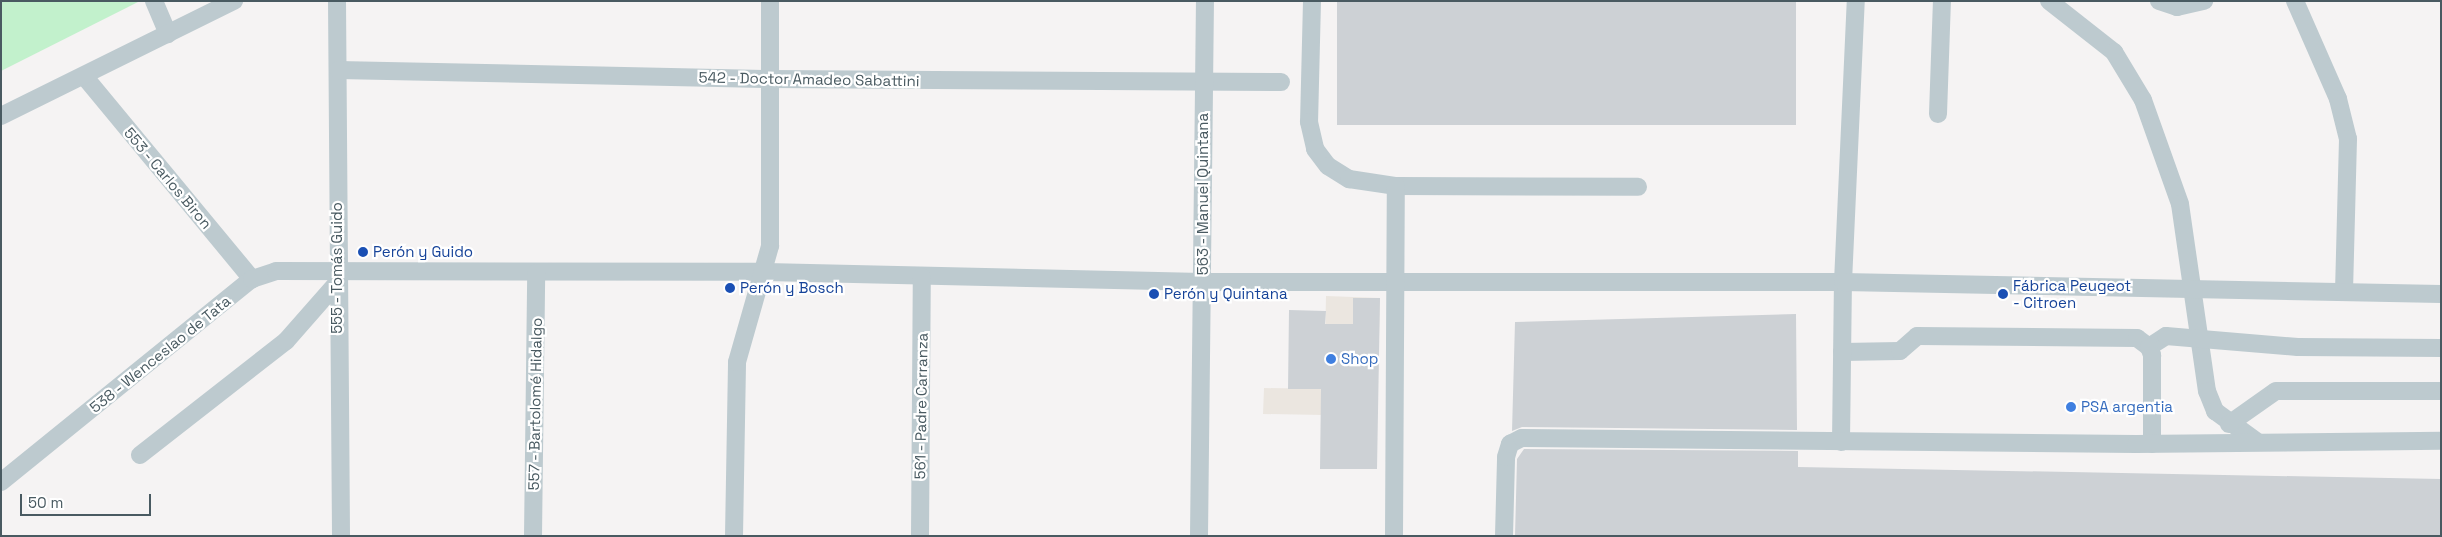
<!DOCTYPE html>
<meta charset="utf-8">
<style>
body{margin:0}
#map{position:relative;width:2442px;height:537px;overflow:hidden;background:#f5f3f3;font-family:"Space Grotesk",sans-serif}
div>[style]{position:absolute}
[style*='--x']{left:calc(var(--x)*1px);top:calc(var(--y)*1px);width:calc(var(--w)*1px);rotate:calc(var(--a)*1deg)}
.commercial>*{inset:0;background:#ebe6e0}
.green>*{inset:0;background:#c2f1cc}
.building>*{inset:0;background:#cdd1d5;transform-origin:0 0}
.minor>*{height:18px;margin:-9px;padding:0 9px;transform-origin:9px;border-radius:9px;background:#bdcacf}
.dots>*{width:14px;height:14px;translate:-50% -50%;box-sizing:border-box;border:2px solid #fff;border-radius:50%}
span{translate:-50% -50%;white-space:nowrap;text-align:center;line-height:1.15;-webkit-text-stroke:4.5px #fff;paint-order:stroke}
.street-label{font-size:15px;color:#495a61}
.transit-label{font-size:15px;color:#164399}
.left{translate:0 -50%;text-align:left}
.shop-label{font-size:15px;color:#366cbe}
.frame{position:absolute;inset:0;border:2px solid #495a61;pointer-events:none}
.scale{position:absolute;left:20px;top:494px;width:131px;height:22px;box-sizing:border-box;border:2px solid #495a61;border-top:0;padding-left:6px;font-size:15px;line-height:18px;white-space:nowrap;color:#495a61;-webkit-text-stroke:4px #fff;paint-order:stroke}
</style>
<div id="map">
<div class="commercial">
<i style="clip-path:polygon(1326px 296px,1380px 298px,1377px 416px,1263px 414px,1264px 388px,1324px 389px)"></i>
</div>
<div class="green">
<i style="clip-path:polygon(1px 1px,140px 1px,1px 71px)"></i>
</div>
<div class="building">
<i style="left:1337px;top:1px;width:459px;height:124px"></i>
<i style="clip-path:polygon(1353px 298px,1380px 298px,1377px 469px,1320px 469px,1321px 389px,1288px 389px,1289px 310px,1326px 311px,1325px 324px,1353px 324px)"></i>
<i style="clip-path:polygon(1796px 314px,1797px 430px,1522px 427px,1512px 431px,1515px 322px)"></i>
<i style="clip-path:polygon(1524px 449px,1798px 451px,1798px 467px,2441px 479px,2441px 536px,1515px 536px,1517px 459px)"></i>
</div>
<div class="minor">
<i style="--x:154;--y:1;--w:36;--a:67"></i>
<i style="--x:337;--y:1;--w:535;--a:89.57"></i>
<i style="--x:1312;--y:1;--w:121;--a:91.4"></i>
<i style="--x:1309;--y:122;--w:28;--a:77"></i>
<i style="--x:1315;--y:149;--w:21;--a:53"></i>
<i style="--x:1328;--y:166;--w:25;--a:32"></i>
<i style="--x:1349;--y:179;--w:48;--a:8.5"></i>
<i style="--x:1396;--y:186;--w:242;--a:0.2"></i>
<i style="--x:2049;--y:1;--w:83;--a:38.1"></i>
<i style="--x:2114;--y:52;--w:56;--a:58.9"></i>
<i style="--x:2143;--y:100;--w:110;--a:70.4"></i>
<i style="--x:2180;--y:204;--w:189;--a:81.8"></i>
<i style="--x:2207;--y:391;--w:22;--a:68"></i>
<i style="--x:2215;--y:411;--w:51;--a:36.2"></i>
<i style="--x:2159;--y:1;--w:19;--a:18"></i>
<i style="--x:2177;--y:7;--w:28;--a:-13"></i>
<i style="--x:2295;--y:1;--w:107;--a:66.3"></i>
<i style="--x:2338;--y:99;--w:41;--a:76"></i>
<i style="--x:2348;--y:139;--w:152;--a:91.5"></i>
<i style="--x:338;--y:70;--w:431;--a:1.2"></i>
<i style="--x:769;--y:79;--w:512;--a:0.34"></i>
<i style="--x:84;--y:76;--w:264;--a:50.4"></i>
<i style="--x:1938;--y:114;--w:113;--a:-88"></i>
<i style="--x:1;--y:116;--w:260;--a:-26.3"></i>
<i style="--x:2149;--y:347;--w:20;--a:-33"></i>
<i style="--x:2166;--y:336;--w:132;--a:4.8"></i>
<i style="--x:2298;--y:347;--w:143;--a:0.4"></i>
<i style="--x:1842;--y:352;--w:58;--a:-1"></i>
<i style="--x:1900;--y:351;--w:23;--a:-41"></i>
<i style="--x:1917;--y:336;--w:220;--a:0.5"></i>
<i style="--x:2137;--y:338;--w:15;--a:37"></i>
<i style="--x:2149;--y:347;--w:9;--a:69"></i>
<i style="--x:2152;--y:355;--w:89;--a:90"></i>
<i style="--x:2229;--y:424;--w:57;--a:-35.1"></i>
<i style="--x:2276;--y:391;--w:165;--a:0"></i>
<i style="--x:1841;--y:442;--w:160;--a:-89.3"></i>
<i style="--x:1843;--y:282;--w:281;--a:-87.4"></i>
<i style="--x:140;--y:455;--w:185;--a:-38"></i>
<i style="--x:286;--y:341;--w:77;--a:-48.7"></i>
<i style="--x:1;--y:482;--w:323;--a:-39"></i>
<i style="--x:252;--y:279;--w:25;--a:-18"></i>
<i style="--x:276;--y:271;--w:490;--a:0.1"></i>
<i style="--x:766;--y:272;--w:436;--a:1.3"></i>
<i style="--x:1202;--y:282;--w:641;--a:0"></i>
<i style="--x:1843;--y:282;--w:598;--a:1.15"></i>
<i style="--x:533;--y:536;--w:263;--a:-89.3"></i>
<i style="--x:734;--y:536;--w:174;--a:-89"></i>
<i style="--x:737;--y:362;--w:121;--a:-74.1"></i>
<i style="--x:770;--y:246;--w:245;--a:-90"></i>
<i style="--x:920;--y:536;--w:259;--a:-89.6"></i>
<i style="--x:1199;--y:536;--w:535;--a:-89.36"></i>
<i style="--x:1394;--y:536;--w:350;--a:-89.7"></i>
<i style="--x:1504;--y:536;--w:79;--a:-88.5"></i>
<i style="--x:1506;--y:457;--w:14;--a:-73"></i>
<i style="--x:1510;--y:444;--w:13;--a:-27"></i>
<i style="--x:1522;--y:438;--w:614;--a:0.56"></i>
<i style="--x:2136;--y:444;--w:305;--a:-0.6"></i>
</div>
<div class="dots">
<i style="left:363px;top:252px;background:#1a4fb4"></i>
<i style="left:730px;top:288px;background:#1a4fb4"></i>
<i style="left:1154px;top:294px;background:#1a4fb4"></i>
<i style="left:2003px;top:294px;background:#1a4fb4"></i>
<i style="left:1331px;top:359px;background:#3f7fe0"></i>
<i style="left:2071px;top:407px;background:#3f7fe0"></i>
</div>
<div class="street-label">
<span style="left:809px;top:79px;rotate:1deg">542 - Doctor Amadeo Sabattini</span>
<span style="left:168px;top:178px;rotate:50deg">553 - Carlos Biron</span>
<span style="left:1203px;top:194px;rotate:-90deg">563 - Manuel Quintana</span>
<span style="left:337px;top:268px;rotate:-90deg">555 - Tomás Guido</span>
<span style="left:160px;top:354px;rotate:-39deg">538 - Wenceslao de Tata</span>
<span style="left:535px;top:404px;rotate:-89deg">557 - Bartolomé Hidalgo</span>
<span style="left:921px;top:406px;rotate:-89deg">561 - Padre Carranza</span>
</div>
<div class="transit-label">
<span class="left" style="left:373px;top:252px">Perón y Guido</span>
<span class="left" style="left:2013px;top:294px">Fábrica Peugeot<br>- Citroen</span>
<span class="left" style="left:740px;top:288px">Perón y Bosch</span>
<span class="left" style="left:1164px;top:294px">Perón y Quintana</span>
</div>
<div class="shop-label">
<span class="left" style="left:1341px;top:359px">Shop</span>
<span class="left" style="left:2081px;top:407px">PSA argentia</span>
</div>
<div class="frame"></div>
<div class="scale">50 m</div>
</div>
